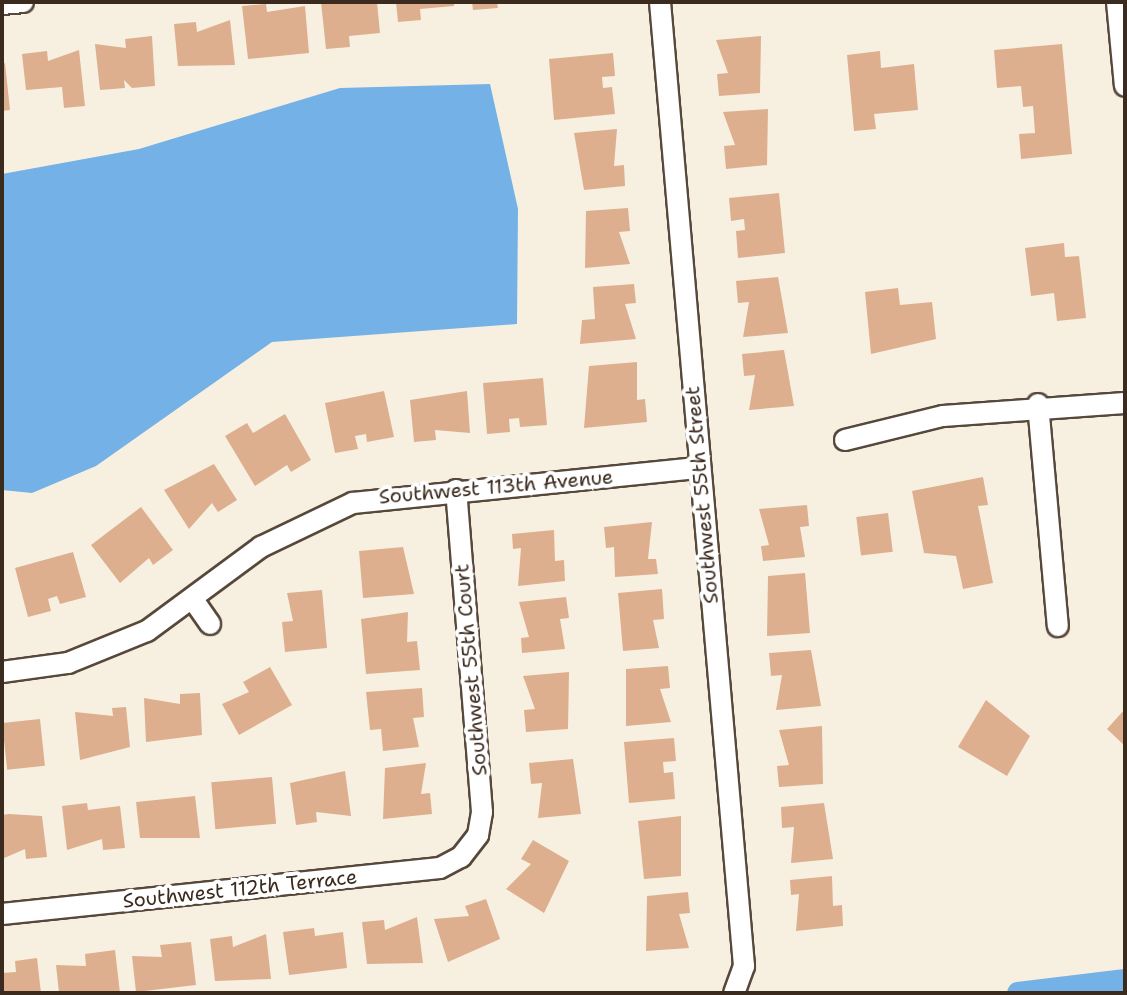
<!DOCTYPE html>
<style>
body{margin:0}
#map{position:relative;width:1127px;height:995px;overflow:hidden;background:#f7f0e0;font-family:"Shantell Sans",sans-serif}
div>[style]{position:absolute}
[style*='--x']{left:calc(var(--x)*1px);top:calc(var(--y)*1px);width:calc(var(--w)*1px);rotate:calc(var(--a)*1deg)}
.water>*{inset:0;background:#73b1e6}
.canal>*{height:22px;margin:-11px;padding:0 11px;transform-origin:11px;border-radius:11px;background:#73b1e6}
.building>*{inset:0;background:#ddaf8f;transform-origin:0 0}
.roads{filter:drop-shadow(2px 0 #57483b) drop-shadow(-2px 0 #57483b) drop-shadow(0 2px #57483b) drop-shadow(0 -2px #57483b)}
.minor>*{height:20px;margin:-10px;padding:0 10px;transform-origin:10px;border-radius:10px;background:#fff}
span{translate:-50% -50%;white-space:nowrap;text-align:center;line-height:1.15;-webkit-text-stroke:8px #fff;paint-order:stroke}
.street-label{font-size:20px;color:#3b2a1e}
.frame{position:absolute;inset:0;border:4px solid #3b2a1e;pointer-events:none}
</style>
<div id="map">
<div class="water">
<i style="clip-path:polygon(490px 84px,518px 209px,517px 324px,272px 342px,96px 466px,32px 493px,2px 490px,2px 174px,139px 149px,340px 88px)"></i>
</div>
<div class="canal">
<i style="--x:1018;--y:993;--w:108;--a:-6.9"></i>
</div>
<div class="building">
<i style="clip-path:polygon(321px 2px,377px 2px,380px 33px,349px 36px,350px 47px,326px 49px)"></i>
<i style="clip-path:polygon(396px 2px,454px 2px,454px 6px,420px 9px,421px 20px,398px 22px)"></i>
<i style="clip-path:polygon(472px 2px,497px 2px,498px 8px,473px 10px)"></i>
<i style="clip-path:polygon(266px 4px,267px 12px,305px 6px,309px 53px,248px 59px,242px 6px)"></i>
<i style="clip-path:polygon(230px 20px,235px 65px,178px 66px,174px 24px,196px 22px,197px 32px)"></i>
<i style="clip-path:polygon(152px 36px,155px 86px,132px 88px,124px 80px,125px 88px,100px 90px,95px 44px,126px 48px,125px 39px)"></i>
<i style="clip-path:polygon(761px 36px,760px 93px,719px 96px,717px 74px,728px 73px,716px 40px)"></i>
<i style="clip-path:polygon(1062px 44px,1072px 154px,1021px 159px,1019px 134px,1035px 133px,1033px 106px,1023px 107px,1021px 86px,997px 88px,994px 50px)"></i>
<i style="clip-path:polygon(79px 50px,85px 106px,64px 108px,62px 87px,26px 90px,22px 54px,47px 51px,48px 61px)"></i>
<i style="clip-path:polygon(880px 51px,881px 68px,914px 64px,918px 110px,874px 114px,876px 129px,854px 131px,847px 55px)"></i>
<i style="clip-path:polygon(613px 53px,615px 76px,602px 77px,603px 88px,612px 87px,615px 114px,554px 120px,549px 59px)"></i>
<i style="clip-path:polygon(5px 63px,10px 110px,2px 111px,2px 64px)"></i>
<i style="clip-path:polygon(768px 109px,767px 165px,726px 169px,724px 146px,735px 145px,723px 112px)"></i>
<i style="clip-path:polygon(617px 129px,614px 166px,624px 165px,625px 186px,584px 190px,574px 133px)"></i>
<i style="clip-path:polygon(779px 193px,785px 253px,738px 258px,736px 231px,745px 230px,744px 219px,731px 221px,729px 198px)"></i>
<i style="clip-path:polygon(628px 208px,630px 231px,619px 232px,630px 264px,585px 268px,586px 211px)"></i>
<i style="clip-path:polygon(1064px 243px,1065px 257px,1079px 256px,1086px 318px,1057px 321px,1054px 293px,1031px 296px,1025px 248px)"></i>
<i style="clip-path:polygon(778px 277px,788px 333px,743px 337px,749px 302px,738px 303px,736px 281px)"></i>
<i style="clip-path:polygon(634px 284px,636px 303px,625px 304px,636px 339px,580px 344px,582px 320px,595px 319px,593px 287px)"></i>
<i style="clip-path:polygon(898px 288px,900px 305px,932px 302px,936px 339px,871px 354px,865px 292px)"></i>
<i style="clip-path:polygon(784px 350px,794px 406px,749px 410px,755px 375px,744px 376px,742px 354px)"></i>
<i style="clip-path:polygon(637px 362px,637px 400px,645px 399px,647px 422px,584px 428px,589px 366px)"></i>
<i style="clip-path:polygon(543px 378px,547px 425px,520px 427px,519px 418px,509px 419px,510px 432px,487px 434px,483px 383px)"></i>
<i style="clip-path:polygon(384px 391px,394px 437px,367px 442px,366px 434px,355px 436px,358px 449px,335px 453px,325px 403px)"></i>
<i style="clip-path:polygon(467px 391px,470px 433px,435px 430px,436px 440px,414px 442px,410px 400px)"></i>
<i style="clip-path:polygon(285px 414px,311px 460px,291px 472px,287px 465px,255px 486px,225px 436px,247px 423px,253px 433px)"></i>
<i style="clip-path:polygon(214px 464px,237px 500px,218px 512px,212px 503px,189px 529px,164px 490px)"></i>
<i style="clip-path:polygon(983px 477px,988px 505px,978px 506px,993px 583px,963px 589px,956px 556px,924px 553px,912px 491px)"></i>
<i style="clip-path:polygon(807px 505px,809px 526px,800px 527px,805px 557px,763px 561px,761px 546px,769px 545px,759px 509px)"></i>
<i style="clip-path:polygon(141px 507px,173px 550px,153px 565px,149px 558px,120px 583px,91px 545px)"></i>
<i style="left:888px;top:513px;width:39px;height:32px;rotate:83deg"></i>
<i style="clip-path:polygon(652px 522px,648px 559px,656px 559px,658px 574px,615px 577px,614px 547px,606px 548px,604px 527px)"></i>
<i style="clip-path:polygon(554px 530px,555px 561px,564px 560px,565px 581px,518px 586px,521px 548px,513px 549px,512px 534px)"></i>
<i style="clip-path:polygon(403px 547px,414px 594px,363px 598px,359px 551px)"></i>
<i style="clip-path:polygon(73px 552px,86px 597px,60px 604px,57px 596px,48px 599px,51px 611px,28px 617px,15px 568px)"></i>
<i style="clip-path:polygon(805px 573px,810px 633px,767px 636px,768px 576px)"></i>
<i style="clip-path:polygon(662px 589px,664px 619px,653px 620px,659px 648px,623px 651px,618px 593px)"></i>
<i style="clip-path:polygon(322px 590px,327px 648px,285px 652px,282px 622px,293px 621px,287px 593px)"></i>
<i style="clip-path:polygon(566px 597px,569px 618px,560px 619px,565px 649px,522px 653px,521px 638px,529px 637px,519px 602px)"></i>
<i style="clip-path:polygon(408px 612px,407px 642px,417px 641px,420px 670px,366px 674px,361px 619px)"></i>
<i style="clip-path:polygon(811px 650px,821px 706px,776px 710px,782px 675px,771px 676px,769px 653px)"></i>
<i style="clip-path:polygon(668px 666px,670px 688px,660px 689px,671px 722px,626px 726px,626px 669px)"></i>
<i style="clip-path:polygon(270px 667px,292px 705px,239px 735px,222px 704px,249px 692px,243px 682px)"></i>
<i style="clip-path:polygon(569px 672px,568px 729px,526px 732px,524px 710px,535px 709px,523px 676px)"></i>
<i style="clip-path:polygon(422px 688px,424px 717px,413px 718px,419px 747px,383px 751px,381px 729px,370px 730px,366px 692px)"></i>
<i style="clip-path:polygon(200px 693px,202px 735px,146px 742px,144px 698px,180px 704px,180px 694px)"></i>
<i style="clip-path:polygon(986px 700px,1030px 736px,1007px 776px,958px 747px)"></i>
<i style="clip-path:polygon(126px 707px,130px 747px,80px 760px,75px 712px,113px 716px,112px 708px)"></i>
<i style="clip-path:polygon(1125px 709px,1125px 746px,1107px 729px)"></i>
<i style="left:40px;top:719px;width:47px;height:38px;rotate:84deg"></i>
<i style="clip-path:polygon(822px 726px,823px 784px,779px 787px,777px 766px,789px 765px,779px 730px)"></i>
<i style="clip-path:polygon(674px 738px,676px 761px,663px 762px,664px 773px,673px 772px,675px 799px,629px 803px,624px 742px)"></i>
<i style="clip-path:polygon(573px 759px,581px 814px,538px 818px,542px 783px,531px 784px,529px 763px)"></i>
<i style="clip-path:polygon(426px 763px,421px 794px,430px 793px,432px 814px,383px 819px,385px 768px)"></i>
<i style="clip-path:polygon(345px 771px,351px 816px,316px 812px,317px 822px,296px 825px,290px 783px)"></i>
<i style="left:272px;top:777px;width:47px;height:61px;rotate:85deg"></i>
<i style="clip-path:polygon(195px 796px,200px 838px,140px 838px,136px 802px)"></i>
<i style="clip-path:polygon(87px 803px,88px 810px,120px 806px,125px 848px,103px 850px,102px 839px,67px 850px,62px 806px)"></i>
<i style="clip-path:polygon(824px 803px,833px 859px,791px 863px,794px 827px,782px 828px,781px 807px)"></i>
<i style="clip-path:polygon(9px 814px,42px 816px,47px 857px,26px 859px,25px 849px,2px 859px,2px 815px)"></i>
<i style="clip-path:polygon(681px 816px,681px 876px,644px 879px,638px 821px)"></i>
<i style="clip-path:polygon(533px 840px,569px 861px,544px 913px,506px 889px,531px 864px,521px 859px)"></i>
<i style="clip-path:polygon(832px 876px,833px 906px,842px 905px,843px 926px,796px 931px,799px 894px,791px 895px,790px 880px)"></i>
<i style="clip-path:polygon(688px 892px,690px 913px,679px 914px,689px 948px,646px 951px,647px 896px)"></i>
<i style="clip-path:polygon(486px 899px,500px 939px,448px 962px,434px 919px,469px 916px,465px 906px)"></i>
<i style="clip-path:polygon(417px 917px,423px 963px,367px 964px,362px 922px,384px 920px,385px 930px)"></i>
<i style="clip-path:polygon(314px 928px,315px 936px,343px 932px,347px 968px,289px 975px,283px 932px)"></i>
<i style="clip-path:polygon(266px 934px,271px 979px,215px 981px,210px 939px,232px 936px,233px 947px)"></i>
<i style="clip-path:polygon(191px 942px,196px 985px,136px 992px,132px 956px,162px 957px,160px 945px)"></i>
<i style="clip-path:polygon(115px 950px,120px 993px,59px 993px,56px 965px,86px 966px,85px 954px)"></i>
<i style="clip-path:polygon(37px 958px,41px 993px,2px 993px,2px 973px,16px 972px,15px 961px)"></i>
</div>
<div class="roads">
<div class="minor">
<i style="--x:660;--y:2;--w:968;--a:85.02"></i>
<i style="--x:744;--y:966;--w:29;--a:110"></i>
<i style="--x:1117;--y:2;--w:84;--a:84.6"></i>
<i style="--x:2;--y:4;--w:21;--a:-5"></i>
<i style="--x:1038;--y:404;--w:223;--a:84.9"></i>
<i style="--x:845;--y:440;--w:101;--a:-13.8"></i>
<i style="--x:943;--y:416;--w:182;--a:-4.1"></i>
<i style="--x:194;--y:601;--w:28;--a:55"></i>
<i style="--x:2;--y:672;--w:67;--a:-7.8"></i>
<i style="--x:68;--y:663;--w:85;--a:-22.1"></i>
<i style="--x:147;--y:631;--w:142;--a:-36.4"></i>
<i style="--x:261;--y:547;--w:102;--a:-25.6"></i>
<i style="--x:353;--y:503;--w:348;--a:-5.8"></i>
<i style="--x:2;--y:914;--w:440;--a:-6"></i>
<i style="--x:440;--y:868;--w:24;--a:-28"></i>
<i style="--x:461;--y:857;--w:28;--a:-52"></i>
<i style="--x:478;--y:835;--w:23;--a:-80"></i>
<i style="--x:482;--y:812;--w:323;--a:-94.6"></i>
</div>
</div>
<div class="street-label">
<span style="left:496px;top:487px;rotate:-5deg">Southwest 113th Avenue</span>
<span style="left:702px;top:495px;rotate:-95deg">Southwest 55th Street</span>
<span style="left:471px;top:670px;rotate:-95deg">Southwest 55th Court</span>
<span style="left:240px;top:889px;rotate:-6deg">Southwest 112th Terrace</span>
</div>
<div class="frame"></div>
</div>
